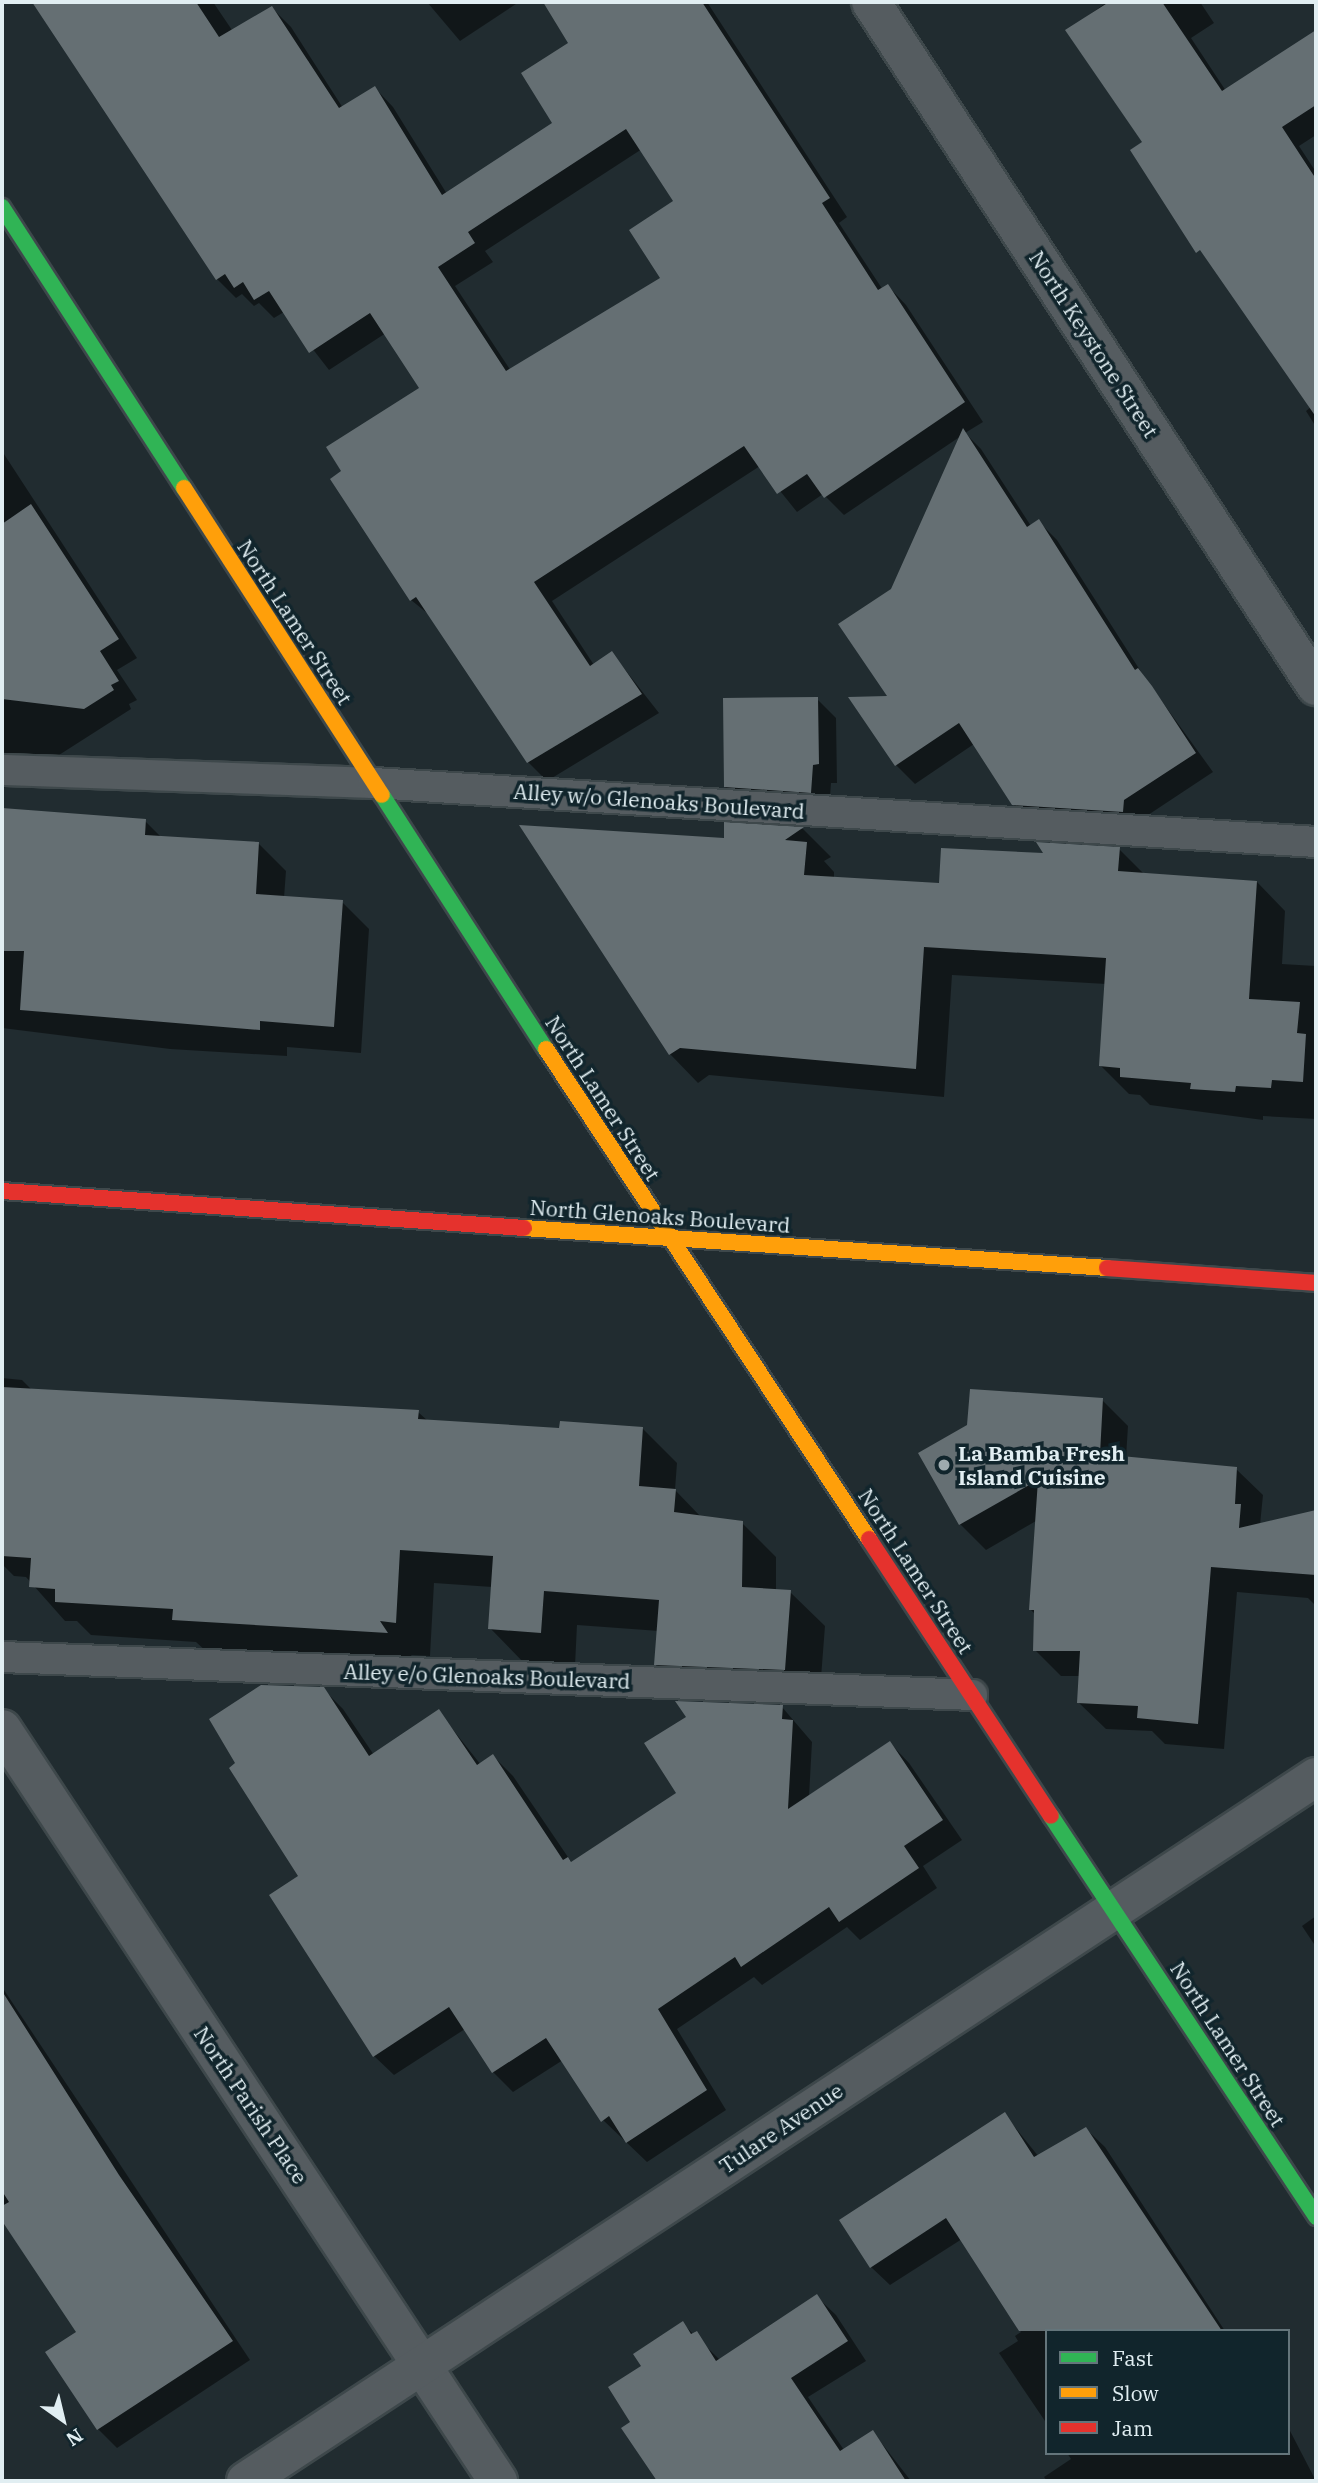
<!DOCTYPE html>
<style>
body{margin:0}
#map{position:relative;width:1318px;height:2483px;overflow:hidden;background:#212c30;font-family:"IBM Plex Serif",serif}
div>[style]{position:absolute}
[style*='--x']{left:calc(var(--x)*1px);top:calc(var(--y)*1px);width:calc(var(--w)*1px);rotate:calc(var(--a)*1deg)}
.shadow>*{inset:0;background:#0007}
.building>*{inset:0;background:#656f73}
.roads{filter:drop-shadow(2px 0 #3e484b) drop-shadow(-2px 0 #3e484b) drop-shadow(0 2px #3e484b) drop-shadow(0 -2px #3e484b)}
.lane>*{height:30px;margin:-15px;padding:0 15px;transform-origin:15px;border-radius:15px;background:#555c60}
.street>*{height:38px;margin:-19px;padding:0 19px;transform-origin:19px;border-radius:19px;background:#555c60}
.fast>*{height:16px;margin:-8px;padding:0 8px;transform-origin:8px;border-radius:8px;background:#30b455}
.slow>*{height:16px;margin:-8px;padding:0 8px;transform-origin:8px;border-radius:8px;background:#ff9f0a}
.jam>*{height:16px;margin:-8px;padding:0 8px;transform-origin:8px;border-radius:8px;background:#e5322d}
.dots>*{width:19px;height:19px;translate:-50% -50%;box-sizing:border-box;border:4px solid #11252c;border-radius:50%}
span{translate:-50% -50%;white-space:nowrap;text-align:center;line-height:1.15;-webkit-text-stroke:7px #11252c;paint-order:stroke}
.street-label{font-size:21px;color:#e1eef2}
.poi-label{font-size:21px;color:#e1eef2;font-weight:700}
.left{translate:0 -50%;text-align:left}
.frame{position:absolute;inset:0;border:4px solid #e1eef2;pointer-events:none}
.legend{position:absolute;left:1045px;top:2329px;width:245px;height:126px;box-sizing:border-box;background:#11252c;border:2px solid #64757b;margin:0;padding:9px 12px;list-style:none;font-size:21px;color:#e1eef2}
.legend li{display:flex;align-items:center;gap:14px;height:35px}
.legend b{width:35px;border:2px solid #64757b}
.north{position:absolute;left:28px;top:2385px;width:70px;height:70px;-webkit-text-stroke:5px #11252c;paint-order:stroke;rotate:146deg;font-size:19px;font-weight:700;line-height:28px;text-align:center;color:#e1eef2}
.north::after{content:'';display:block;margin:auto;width:24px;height:32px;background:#e1eef2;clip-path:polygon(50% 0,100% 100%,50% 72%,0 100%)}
</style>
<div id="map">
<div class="shadow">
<i style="clip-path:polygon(evenodd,33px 2px,213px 2px,232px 30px,272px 8px,291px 27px,343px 108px,375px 88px,393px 107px,447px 194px,555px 124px,571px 44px,545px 2px,707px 2px,847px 217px,839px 223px,883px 290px,888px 286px,906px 305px,983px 422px,965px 433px,981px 449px,1031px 526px,1038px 521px,1057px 540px,1145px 678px,1213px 772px,1142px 819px,1033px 824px,1013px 804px,974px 744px,915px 784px,896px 765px,890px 698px,892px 590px,961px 436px,844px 515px,823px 494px,797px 512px,760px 466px,552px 601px,594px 665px,612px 653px,659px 713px,547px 781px,528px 762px,432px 617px,411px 600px,344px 472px,422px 388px,386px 333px,329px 370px,284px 312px,274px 318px,259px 303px,254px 306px,242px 294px,236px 298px,217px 279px,33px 2px,642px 149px,676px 201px,662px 278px,511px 371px,455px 286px,493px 262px,485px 251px,642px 149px)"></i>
<i style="clip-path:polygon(427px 2px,519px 2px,460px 41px)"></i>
<i style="clip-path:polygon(1107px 2px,1200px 2px,1214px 23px,1191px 38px,1226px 91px,1312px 35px,1316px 39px,1316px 135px,1299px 146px,1316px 172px,1316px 427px,1306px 411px,1311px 407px,1132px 151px,1145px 143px,1067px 31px)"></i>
<i style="clip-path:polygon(2px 451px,137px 658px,117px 670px,137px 700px,129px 704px,131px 709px,34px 771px,12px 773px,2px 792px)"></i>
<i style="clip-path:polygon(817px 699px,836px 718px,837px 783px,831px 783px,829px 811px,744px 806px,725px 787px)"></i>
<i style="clip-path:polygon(2px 812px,145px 821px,162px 838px,259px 844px,286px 871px,284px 898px,342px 902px,369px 929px,361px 1053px,287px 1047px,287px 1056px,170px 1049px,2px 1028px)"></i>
<i style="clip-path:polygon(726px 824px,803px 829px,831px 857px,824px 861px,834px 872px,834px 878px,940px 885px,1046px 855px,1119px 849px,1145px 875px,1257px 882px,1285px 911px,1282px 964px,1316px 966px,1316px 1119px,1263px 1116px,1263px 1120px,1150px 1105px,1140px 1095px,1129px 1094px,1100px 1065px,1106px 984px,952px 975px,944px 1097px,709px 1075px,698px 1083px,670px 1054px,726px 840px)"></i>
<i style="clip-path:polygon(2px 1378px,22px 1380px,32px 1390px,418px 1412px,428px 1421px,561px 1430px,643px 1429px,677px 1463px,675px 1490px,702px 1518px,742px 1523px,776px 1557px,776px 1591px,790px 1592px,825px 1626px,819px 1704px,690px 1699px,656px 1664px,659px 1631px,577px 1625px,575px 1666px,524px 1663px,490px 1628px,492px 1587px,434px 1583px,430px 1656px,411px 1655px,419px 1667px,208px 1653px,196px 1642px,91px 1635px,77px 1621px,65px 1621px,26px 1577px,14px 1576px,2px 1564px)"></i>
<i style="clip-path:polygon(1102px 1400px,1128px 1426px,1126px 1458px,1236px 1469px,1263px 1495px,1260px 1525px,1316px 1512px,1316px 1606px,1308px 1598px,1237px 1592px,1224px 1749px,1165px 1744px,1152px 1731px,1106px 1729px,1079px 1703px,1081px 1676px,1061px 1676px,1035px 1650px,1036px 1615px,1030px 1609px,1036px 1521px,986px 1550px,960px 1524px)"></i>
<i style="clip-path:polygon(323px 1689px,343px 1709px,374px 1755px,439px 1712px,481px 1765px,493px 1756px,513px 1776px,572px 1863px,679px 1794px,782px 1707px,812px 1742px,809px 1797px,890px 1743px,909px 1763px,962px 1840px,923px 1866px,937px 1888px,860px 1940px,847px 1927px,762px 1985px,754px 1977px,677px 2029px,726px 2110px,647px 2162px,603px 2120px,563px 2060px,513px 2092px,493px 2072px,465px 2029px,394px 2075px,374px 2056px,300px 1877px)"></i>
<i style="clip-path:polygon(1316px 1916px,1316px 1947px,1302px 1926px)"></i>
<i style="clip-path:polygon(2px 1987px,250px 2360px,117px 2448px,98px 2429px,79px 2332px,2px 2221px)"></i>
<i style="clip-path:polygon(1005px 2115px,1039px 2157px,1086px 2129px,1105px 2147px,1225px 2331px,1047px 2331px,1047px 2424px,999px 2353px,1018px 2341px,1015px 2336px,1021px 2332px,962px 2239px,890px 2285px,871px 2267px)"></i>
<i style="clip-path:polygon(817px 2297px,836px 2315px,866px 2361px,808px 2397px,844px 2450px,873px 2432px,911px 2481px,658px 2481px,624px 2428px,633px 2422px,644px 2366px,682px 2323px,720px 2360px)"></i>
<i style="clip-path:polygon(1288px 2427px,1316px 2481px,1047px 2481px,1044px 2477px,1071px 2459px,1067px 2453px,1288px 2453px)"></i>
</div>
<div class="building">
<i style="clip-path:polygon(evenodd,32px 2px,196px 2px,219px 37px,272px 6px,339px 108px,375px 86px,442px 195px,552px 123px,521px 73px,568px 43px,543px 2px,702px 2px,830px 198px,822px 203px,878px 290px,888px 284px,965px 402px,824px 498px,807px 474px,777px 494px,744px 446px,534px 582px,590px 666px,612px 651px,642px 694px,527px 763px,416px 597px,410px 601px,330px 479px,341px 471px,326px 447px,419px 388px,370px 313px,309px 353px,269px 291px,254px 300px,243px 282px,234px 288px,225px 274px,216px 280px,32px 2px,626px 129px,673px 201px,629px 230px,660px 278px,506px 371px,438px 267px,475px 243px,468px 232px,626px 129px)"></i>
<i style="clip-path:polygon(1109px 2px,1162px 2px,1222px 91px,1316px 30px,1316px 105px,1282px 127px,1316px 179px,1316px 417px,1200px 250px,1196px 253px,1130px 150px,1142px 142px,1065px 30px)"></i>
<i style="clip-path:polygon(963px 428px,1027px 527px,1039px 519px,1135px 670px,1138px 668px,1152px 686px,1196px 753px,1124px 800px,1123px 812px,1012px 805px,959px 723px,895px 766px,848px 697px,887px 696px,838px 624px,891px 589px)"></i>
<i style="clip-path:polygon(31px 504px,119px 639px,100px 651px,119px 681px,111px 685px,114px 690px,84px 709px,2px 699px,2px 524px)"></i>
<i style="clip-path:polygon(818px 697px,819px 764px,813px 765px,811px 793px,724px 787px,723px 698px)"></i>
<i style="clip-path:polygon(2px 808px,146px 819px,145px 835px,259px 842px,256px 894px,343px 900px,334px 1027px,260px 1021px,260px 1030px,20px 1010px,24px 951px,2px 951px)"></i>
<i style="clip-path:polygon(724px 822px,804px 827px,785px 840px,807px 842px,804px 875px,939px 883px,941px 848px,1043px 853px,1036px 842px,1120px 847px,1118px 871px,1257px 881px,1249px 999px,1300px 1002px,1297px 1033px,1306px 1034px,1303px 1082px,1272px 1080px,1271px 1088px,1236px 1086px,1235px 1092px,1190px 1089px,1191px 1083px,1120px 1077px,1120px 1068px,1099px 1066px,1106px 958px,924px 947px,916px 1069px,680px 1048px,669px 1055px,519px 825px,724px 838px)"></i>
<i style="clip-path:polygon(2px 1387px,419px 1410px,418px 1419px,559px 1428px,560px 1421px,643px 1427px,639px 1486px,676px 1489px,674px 1512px,743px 1521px,742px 1587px,791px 1590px,785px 1670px,654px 1665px,659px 1600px,544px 1591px,541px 1633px,488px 1629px,493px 1556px,400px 1550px,396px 1623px,380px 1621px,388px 1633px,172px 1620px,173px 1609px,55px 1602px,55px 1589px,29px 1587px,31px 1558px,2px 1556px)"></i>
<i style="clip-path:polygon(970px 1389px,1103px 1398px,1100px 1454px,1237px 1467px,1235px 1504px,1241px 1504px,1239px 1528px,1316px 1510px,1316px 1575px,1211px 1567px,1198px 1724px,1137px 1718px,1138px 1706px,1077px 1703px,1080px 1651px,1033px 1651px,1034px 1610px,1029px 1610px,1038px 1480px,959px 1525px,918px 1453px,967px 1425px)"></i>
<i style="clip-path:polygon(261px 1685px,324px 1687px,369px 1756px,439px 1709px,477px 1765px,493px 1754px,563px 1860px,568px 1857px,571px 1862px,676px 1793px,644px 1743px,686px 1717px,675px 1701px,783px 1705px,782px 1719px,793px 1720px,788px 1809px,890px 1741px,943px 1820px,904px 1846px,919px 1868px,839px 1922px,829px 1907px,741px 1967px,735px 1957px,658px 2009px,707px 2090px,626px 2143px,609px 2116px,601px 2122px,546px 2038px,492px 2073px,449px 2007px,373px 2057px,269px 1895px,298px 1876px,229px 1768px,235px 1763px,209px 1719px)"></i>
<i style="clip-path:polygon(2px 1991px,119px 2175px,233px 2341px,97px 2430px,45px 2352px,76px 2332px,2px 2221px,2px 2206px,9px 2202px,2px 2191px)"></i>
<i style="clip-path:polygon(1005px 2112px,1034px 2157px,1086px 2127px,1222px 2331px,1019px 2331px,946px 2218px,870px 2268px,839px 2220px)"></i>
<i style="clip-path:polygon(817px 2294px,848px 2341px,791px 2378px,840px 2451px,873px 2430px,906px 2481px,657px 2481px,621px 2428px,630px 2422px,608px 2387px,641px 2366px,633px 2354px,683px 2321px,691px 2334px,697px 2331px,716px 2361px)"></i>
</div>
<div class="roads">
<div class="lane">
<i style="--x:2;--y:770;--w:371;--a:2"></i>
<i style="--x:373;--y:783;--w:945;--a:3.58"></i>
<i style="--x:2;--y:1657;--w:971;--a:2.24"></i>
</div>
<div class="street">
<i style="--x:871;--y:2;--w:816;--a:56.95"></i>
<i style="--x:2;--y:1729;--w:901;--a:56.59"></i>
<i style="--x:246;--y:2481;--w:1281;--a:-33.34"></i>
</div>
<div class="fast">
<i style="--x:2;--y:207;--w:335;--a:57.1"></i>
<i style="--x:382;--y:795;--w:302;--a:57.2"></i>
<i style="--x:1051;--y:1816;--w:481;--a:56.5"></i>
</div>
<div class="slow">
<i style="--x:184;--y:488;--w:365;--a:57.2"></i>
<i style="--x:546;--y:1049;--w:587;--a:56.61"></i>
<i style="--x:524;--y:1228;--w:584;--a:3.92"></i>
</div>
<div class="jam">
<i style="--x:2;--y:1191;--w:523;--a:4.05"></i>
<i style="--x:1107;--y:1268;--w:210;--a:4.1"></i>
<i style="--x:869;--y:1539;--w:331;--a:56.7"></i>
</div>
</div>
<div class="dots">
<i style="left:944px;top:1465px;background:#9eaaae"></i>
</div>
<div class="street-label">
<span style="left:1094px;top:344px;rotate:57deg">North Keystone Street</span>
<span style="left:295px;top:622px;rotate:57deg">North Lamer Street</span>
<span style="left:659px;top:801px;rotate:4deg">Alley w/o Glenoaks Boulevard</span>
<span style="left:603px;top:1098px;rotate:57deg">North Lamer Street</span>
<span style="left:660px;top:1216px;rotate:4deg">North Glenoaks Boulevard</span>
<span style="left:916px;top:1571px;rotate:57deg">North Lamer Street</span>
<span style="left:487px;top:1676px;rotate:2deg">Alley e/o Glenoaks Boulevard</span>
<span style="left:1228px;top:2044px;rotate:57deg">North Lamer Street</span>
<span style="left:251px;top:2105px;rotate:56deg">North Parish Place</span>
<span style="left:781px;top:2128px;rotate:-34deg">Tulare Avenue</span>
</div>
<div class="poi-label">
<span class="left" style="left:958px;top:1465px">La Bamba Fresh<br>Island Cuisine</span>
</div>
<div class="frame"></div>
<ul class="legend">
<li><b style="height:9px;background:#30b455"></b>Fast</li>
<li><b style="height:9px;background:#ff9f0a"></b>Slow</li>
<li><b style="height:9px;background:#e5322d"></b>Jam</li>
</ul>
<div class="north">N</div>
</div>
